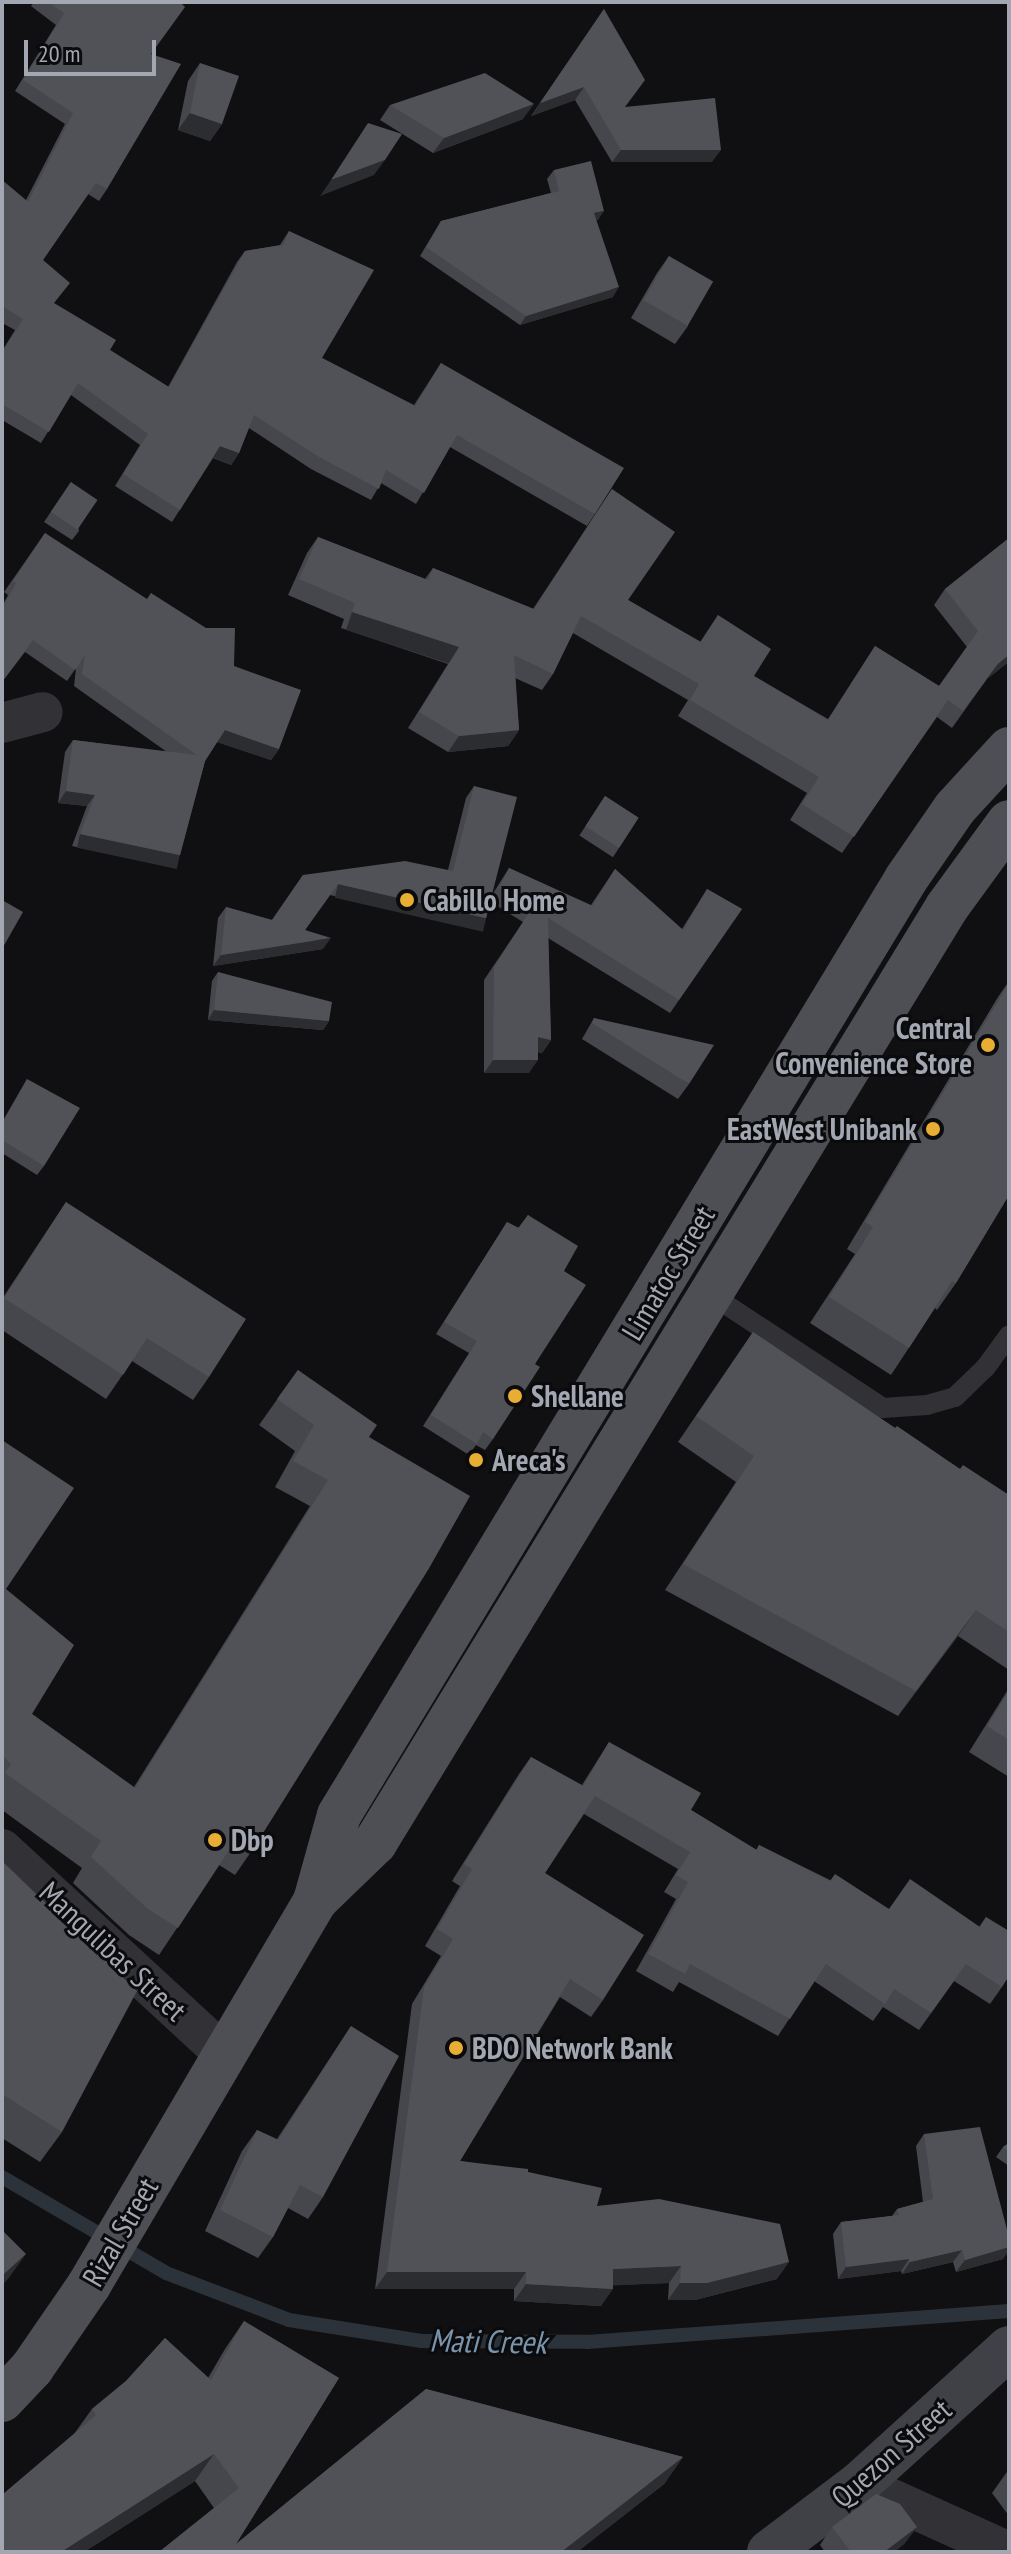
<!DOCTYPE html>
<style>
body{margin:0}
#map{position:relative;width:1011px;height:2554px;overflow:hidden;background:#101012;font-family:"PT Sans Narrow",sans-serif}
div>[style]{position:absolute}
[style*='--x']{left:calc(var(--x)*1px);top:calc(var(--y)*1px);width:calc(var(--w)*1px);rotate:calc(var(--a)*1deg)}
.stream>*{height:14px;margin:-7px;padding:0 7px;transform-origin:7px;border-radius:7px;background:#2b3239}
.lane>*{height:20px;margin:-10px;padding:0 10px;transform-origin:10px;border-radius:10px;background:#323236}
.street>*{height:40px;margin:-20px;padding:0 20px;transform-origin:20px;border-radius:20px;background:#323236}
.secondary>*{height:44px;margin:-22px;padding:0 22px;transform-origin:22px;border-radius:22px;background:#404146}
.primary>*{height:44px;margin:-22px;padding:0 22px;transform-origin:22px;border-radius:22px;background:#4e4f55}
.wall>*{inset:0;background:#46474d;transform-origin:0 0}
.shaded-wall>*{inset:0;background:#2c2d31;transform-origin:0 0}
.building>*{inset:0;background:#505258;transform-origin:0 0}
.dots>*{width:22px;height:22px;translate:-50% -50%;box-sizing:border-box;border:4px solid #0b0b0d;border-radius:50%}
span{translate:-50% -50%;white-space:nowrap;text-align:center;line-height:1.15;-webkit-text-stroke:6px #0b0b0d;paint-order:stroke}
.poi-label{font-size:30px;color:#a2a7b2;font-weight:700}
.left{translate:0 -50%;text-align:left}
.right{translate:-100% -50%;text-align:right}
.street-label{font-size:30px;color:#a2a7b2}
.water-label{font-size:32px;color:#7a94ac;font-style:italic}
.frame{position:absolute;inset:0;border:4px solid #a2a7b2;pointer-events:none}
.scale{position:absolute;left:24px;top:40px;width:132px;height:36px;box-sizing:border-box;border:4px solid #a2a7b2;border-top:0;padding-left:10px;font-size:24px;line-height:28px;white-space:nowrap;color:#a2a7b2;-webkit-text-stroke:6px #0b0b0d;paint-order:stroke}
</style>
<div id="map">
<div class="stream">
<i style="--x:2;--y:2177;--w:190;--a:30.3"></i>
<i style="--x:166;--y:2273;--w:132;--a:20.9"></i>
<i style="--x:289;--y:2320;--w:134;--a:9"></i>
<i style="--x:421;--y:2341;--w:166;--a:0.3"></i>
<i style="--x:587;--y:2342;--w:423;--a:-4.2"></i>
</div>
<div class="lane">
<i style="--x:710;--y:1294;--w:207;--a:33.4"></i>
<i style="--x:883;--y:1408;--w:44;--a:-3.9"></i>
<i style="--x:927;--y:1405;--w:29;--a:-16"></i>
<i style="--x:955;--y:1397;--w:43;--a:-44.1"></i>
<i style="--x:986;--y:1367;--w:39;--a:-54"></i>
</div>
<div class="street">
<i style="--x:2;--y:723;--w:42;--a:-15"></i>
<i style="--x:2;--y:1849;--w:302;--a:42.7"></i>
<i style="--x:859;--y:2484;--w:165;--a:24.4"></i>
</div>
<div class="secondary">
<i style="--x:769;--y:2552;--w:113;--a:-37.1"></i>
<i style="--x:859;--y:2484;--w:202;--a:-42.2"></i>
</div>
<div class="primary">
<i style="--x:317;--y:1899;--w:81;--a:-44"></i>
<i style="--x:375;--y:1843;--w:1097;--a:-58.57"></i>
<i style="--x:947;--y:907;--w:105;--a:-53.9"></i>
<i style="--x:2;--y:2400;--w:44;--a:-46.8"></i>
<i style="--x:32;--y:2368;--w:101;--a:-55.5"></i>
<i style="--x:89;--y:2285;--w:446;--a:-59.5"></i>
<i style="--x:315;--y:1901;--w:89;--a:-74.4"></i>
<i style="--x:339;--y:1815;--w:1094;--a:-58.79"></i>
<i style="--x:906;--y:879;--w:86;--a:-55.4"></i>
<i style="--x:955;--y:808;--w:80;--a:-47.5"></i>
</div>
<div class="wall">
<i style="clip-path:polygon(34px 2px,181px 2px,151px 54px,107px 189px,99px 201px,88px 194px,43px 260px,54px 304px,110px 350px,168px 387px,237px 262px,245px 251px,280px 245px,289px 231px,322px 358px,414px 405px,441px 363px,595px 514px,587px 526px,450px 447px,416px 504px,381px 483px,371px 500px,311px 469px,249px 428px,239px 453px,231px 465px,213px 458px,172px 522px,115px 486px,140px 445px,71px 395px,41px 443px,2px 420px,2px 351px,15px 330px,2px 323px,2px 180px,26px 200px,65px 124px,15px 91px,56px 25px,31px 6px)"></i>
<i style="clip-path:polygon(604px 9px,625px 107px,712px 162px,612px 162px,575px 100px,531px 116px)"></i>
<i style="clip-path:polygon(200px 63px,222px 124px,210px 141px,178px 130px,188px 81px)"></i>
<i style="clip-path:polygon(390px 105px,523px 119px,433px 153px,380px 120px)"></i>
<i style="clip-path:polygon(554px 170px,598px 220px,596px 220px,613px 297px,520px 325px,420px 256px,441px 221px,551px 193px,547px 179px)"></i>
<i style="clip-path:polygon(669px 256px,688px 326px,675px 344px,631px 318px,657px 273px)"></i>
<i style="clip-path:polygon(71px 482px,79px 531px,72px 540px,44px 522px)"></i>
<i style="clip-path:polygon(612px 489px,628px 600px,700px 642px,718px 615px,754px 676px,828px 719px,875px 646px,939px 686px,967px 647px,934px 605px,945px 589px,1009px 538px,986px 680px,952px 728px,937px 717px,842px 853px,790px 820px,807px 793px,678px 716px,688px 700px,573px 633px,553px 674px,542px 690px,515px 678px,519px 730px,508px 746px,448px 752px,408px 728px,448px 664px,341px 628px,344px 619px,288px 595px,307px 553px,318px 537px,425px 579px,433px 568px,533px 609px)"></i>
<i style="clip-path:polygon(45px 533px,234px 666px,279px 749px,271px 760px,217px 742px,205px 761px,180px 855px,172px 867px,72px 846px,87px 806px,58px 803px,65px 752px,73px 740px,167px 752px,74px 686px,76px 668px,67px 681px,25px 652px,2px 682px,2px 606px,8px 595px,4px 592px)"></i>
<i style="clip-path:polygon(474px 786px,492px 895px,509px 868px,591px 905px,615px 869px,682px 929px,707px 889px,742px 909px,670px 1013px,548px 938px,551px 1040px,542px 1053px,538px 1052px,529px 1073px,484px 1073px,484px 980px,523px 922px,491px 902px,486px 918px,478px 930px,330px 895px,305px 930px,323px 949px,213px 966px,218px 918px,226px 907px,272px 920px,303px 875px,448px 870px,466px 798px)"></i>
<i style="left:605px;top:796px;width:40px;height:47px;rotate:33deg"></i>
<i style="clip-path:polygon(218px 972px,329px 1021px,323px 1030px,208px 1020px,212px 981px)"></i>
<i style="clip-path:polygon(1009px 981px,1009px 1195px,956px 1283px,937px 1310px,935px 1308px,891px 1375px,810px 1323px,855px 1254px,847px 1249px,998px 997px)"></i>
<i style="clip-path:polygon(594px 1018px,689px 1084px,678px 1099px,582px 1039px)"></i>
<i style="clip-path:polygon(27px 1079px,44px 1166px,37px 1175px,2px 1153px,2px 1122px)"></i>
<i style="clip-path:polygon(66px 1202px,209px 1377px,193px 1400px,132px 1361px,106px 1399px,2px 1330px,2px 1299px)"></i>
<i style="clip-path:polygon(528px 1215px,564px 1271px,535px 1364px,493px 1439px,485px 1450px,476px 1445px,469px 1455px,423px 1426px,469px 1353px,436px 1334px,507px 1222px,518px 1228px)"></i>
<i style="clip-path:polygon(753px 1332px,895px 1428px,960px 1469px,1009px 1495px,1009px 1670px,958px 1636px,898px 1716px,665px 1590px,736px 1482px,678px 1442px)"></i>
<i style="clip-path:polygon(298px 1370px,369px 1437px,253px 1849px,235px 1875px,219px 1865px,159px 1955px,129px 1935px,73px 1883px,82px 1868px,2px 1810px,2px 1440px,6px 1589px,32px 1714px,134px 1787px,310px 1506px,275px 1487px,295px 1451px,259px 1425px)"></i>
<i style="clip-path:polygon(1009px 1688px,1009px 1777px,969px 1752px)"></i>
<i style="clip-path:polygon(609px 1742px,691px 1810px,756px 1850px,759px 1845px,889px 1909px,979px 1927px,986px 1917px,1002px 1987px,990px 2004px,954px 1981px,919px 2030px,883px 2007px,873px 2021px,814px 1981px,778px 2036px,679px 1982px,673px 1992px,636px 1971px,676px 1899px,664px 1892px,678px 1869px,584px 1814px,545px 1873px,603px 2000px,591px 2017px,560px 1997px,460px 2161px,528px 2172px,597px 2206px,777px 2279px,695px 2300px,668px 2300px,669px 2283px,613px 2285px,601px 2306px,514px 2301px,514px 2289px,375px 2289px,412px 2004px,441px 1956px,425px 1946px,460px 1886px,452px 1881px,519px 1774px,531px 1757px,582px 1785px)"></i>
<i style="clip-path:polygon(2px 1861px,62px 2132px,40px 2162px,2px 2138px)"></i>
<i style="clip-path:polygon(351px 2026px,323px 2197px,308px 2219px,288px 2208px,273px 2237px,258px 2258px,205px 2231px,242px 2151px,257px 2130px,277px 2139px)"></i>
<i style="clip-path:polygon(924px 2134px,1009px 2237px,1009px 2250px,1003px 2259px,956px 2272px,953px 2262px,902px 2274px,901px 2271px,838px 2279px,833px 2234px,841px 2222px,892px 2216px,897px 2209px,923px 2202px,916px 2146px)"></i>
<i style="clip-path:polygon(1009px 2143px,1009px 2166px,996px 2157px,1003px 2147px)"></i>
<i style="clip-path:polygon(244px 2321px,339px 2378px,236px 2544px,426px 2389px,683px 2457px,664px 2484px,577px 2552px,159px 2552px,214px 2508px,195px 2481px,84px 2552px,2px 2552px,2px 2495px,74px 2434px,92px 2409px,126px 2381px,165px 2338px,208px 2378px,225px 2349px)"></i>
<i style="clip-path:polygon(1009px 2469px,1009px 2516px,992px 2493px)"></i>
<i style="clip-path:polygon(832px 2527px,917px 2527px,904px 2544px,894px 2552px,825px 2552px,820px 2545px)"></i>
</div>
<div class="shaded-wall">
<i style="clip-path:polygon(584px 87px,575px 100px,531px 116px,540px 103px)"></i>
<i style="clip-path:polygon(534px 104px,523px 119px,433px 153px,444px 138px)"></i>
<i style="clip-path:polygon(190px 113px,222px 124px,210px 141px,178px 130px)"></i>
<i style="clip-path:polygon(621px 150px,721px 150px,712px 162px,612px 162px)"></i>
<i style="clip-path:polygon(385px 160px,374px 175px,320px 196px,331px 180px)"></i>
<i style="clip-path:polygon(604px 211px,598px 220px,588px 222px,594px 213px)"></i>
<i style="clip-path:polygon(619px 287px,613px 297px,520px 325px,526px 316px)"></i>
<i style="clip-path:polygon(220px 446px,239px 453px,231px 465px,212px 457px)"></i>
<i style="left:352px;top:612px;width:113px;height:19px;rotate:18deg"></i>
<i style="clip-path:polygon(1009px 655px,1009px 662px,986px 680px,952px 728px,998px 664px)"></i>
<i style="clip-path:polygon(225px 730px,279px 749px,271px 760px,217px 742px)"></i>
<i style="clip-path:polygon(519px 730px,508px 746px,448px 752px,459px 736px)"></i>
<i style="clip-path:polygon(66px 791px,95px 795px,87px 806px,58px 803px)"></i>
<i style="left:80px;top:834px;width:102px;height:14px;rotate:12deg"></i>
<i style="left:338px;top:884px;width:152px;height:14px;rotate:13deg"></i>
<i style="clip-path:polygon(331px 938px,323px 949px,213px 966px,221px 955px)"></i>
<i style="clip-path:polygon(214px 1010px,329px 1021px,323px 1030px,208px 1020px)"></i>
<i style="clip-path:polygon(538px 1037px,551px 1040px,542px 1053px,529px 1050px)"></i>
<i style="clip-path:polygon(493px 1060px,538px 1060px,529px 1073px,484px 1073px)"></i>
<i style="clip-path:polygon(976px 1610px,958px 1636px,898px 1716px,916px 1691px)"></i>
<i style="clip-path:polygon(1009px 2247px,1009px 2250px,1003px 2259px,956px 2272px,965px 2260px)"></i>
<i style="clip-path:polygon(962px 2250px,953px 2262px,902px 2274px,910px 2262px)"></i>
<i style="clip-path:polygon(26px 2254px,8px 2279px,2px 2285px,2px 2276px)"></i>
<i style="clip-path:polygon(909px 2259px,901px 2271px,838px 2279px,846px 2267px)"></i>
<i style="clip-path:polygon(789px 2262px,777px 2279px,695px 2300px,668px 2300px,680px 2283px)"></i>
<i style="clip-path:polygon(681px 2266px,669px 2283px,601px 2286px,613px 2269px)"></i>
<i style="clip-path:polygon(387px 2272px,526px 2272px,514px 2289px,375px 2289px)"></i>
<i style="clip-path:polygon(526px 2284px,613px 2289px,601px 2306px,514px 2301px)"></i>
<i style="clip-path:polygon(214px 2454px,195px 2481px,84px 2552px,61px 2552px)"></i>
<i style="clip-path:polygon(683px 2457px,664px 2484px,577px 2552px,561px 2552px)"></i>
<i style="clip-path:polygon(917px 2527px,904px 2544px,894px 2552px,884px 2552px)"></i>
</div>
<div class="building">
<i style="clip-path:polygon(48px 2px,181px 2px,181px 3px,185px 7px,151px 54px,181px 64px,107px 189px,96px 183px,43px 260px,70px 283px,54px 303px,116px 340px,110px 350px,169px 387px,245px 251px,283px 245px,289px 231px,374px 270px,322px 358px,415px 406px,441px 363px,624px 468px,595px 514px,457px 435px,424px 493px,386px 470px,379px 489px,319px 457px,254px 415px,239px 453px,220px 446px,180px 510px,123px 474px,148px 434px,78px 383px,49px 432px,2px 404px,2px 352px,23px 319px,2px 306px,2px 180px,28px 202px,73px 113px,23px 80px,64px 13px)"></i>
<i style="clip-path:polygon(604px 9px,645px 80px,625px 107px,715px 98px,721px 150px,621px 150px,584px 87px,540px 103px)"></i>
<i style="clip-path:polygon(200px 63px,239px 76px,222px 124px,190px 113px)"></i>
<i style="clip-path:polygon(485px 73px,534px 104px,444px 138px,390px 105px)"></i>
<i style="clip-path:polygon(368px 123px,402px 134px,385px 160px,331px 180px)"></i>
<i style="clip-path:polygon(591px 161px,604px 211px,594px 213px,619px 287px,526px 316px,426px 247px,441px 221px,559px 191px,554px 170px)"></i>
<i style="left:669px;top:256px;width:51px;height:51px;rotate:30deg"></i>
<i style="left:71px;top:482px;width:32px;height:36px;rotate:34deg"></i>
<i style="clip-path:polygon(612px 489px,675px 532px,628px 600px,701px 642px,718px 615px,771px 649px,754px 676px,828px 720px,875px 646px,939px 686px,978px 631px,945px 589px,1009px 538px,1009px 655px,998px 664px,963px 711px,948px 700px,854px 837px,802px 804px,819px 777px,690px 700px,699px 684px,581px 616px,553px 674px,514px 655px,519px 730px,459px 736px,419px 712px,459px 647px,352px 612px,355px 603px,299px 579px,318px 537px,428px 580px,433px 568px,534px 609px)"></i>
<i style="clip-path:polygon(45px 533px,147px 599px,151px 593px,206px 628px,235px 628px,234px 666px,301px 690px,279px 749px,225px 730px,205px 761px,180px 855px,80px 834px,95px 795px,66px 791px,73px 740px,197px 755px,82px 674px,85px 655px,75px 670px,33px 640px,2px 682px,2px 608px,16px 583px,13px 581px)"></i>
<i style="clip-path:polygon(474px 786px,517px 797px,486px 918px,338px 884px,305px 930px,331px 938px,221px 955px,226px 907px,272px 920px,303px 875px,405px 861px,453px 871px)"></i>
<i style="left:605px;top:796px;width:40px;height:36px;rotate:33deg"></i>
<i style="clip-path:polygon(509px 868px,592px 906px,615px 869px,683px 930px,707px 889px,742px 909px,679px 1000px,548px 918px,551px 1040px,538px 1037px,538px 1060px,493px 1060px,494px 967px,532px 908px,499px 888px)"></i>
<i style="clip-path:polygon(2px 900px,23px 912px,2px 949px)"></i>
<i style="clip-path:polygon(218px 972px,332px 1002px,329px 1021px,214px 1010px)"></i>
<i style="clip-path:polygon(1009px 983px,1009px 1195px,956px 1283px,952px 1281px,909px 1348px,829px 1297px,873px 1227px,865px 1222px)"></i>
<i style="clip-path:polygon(594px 1018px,714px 1045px,689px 1084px,592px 1023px)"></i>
<i style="clip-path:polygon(27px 1079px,80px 1108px,44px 1166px,2px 1140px,2px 1124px)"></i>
<i style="clip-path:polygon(66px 1202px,246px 1319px,209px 1377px,147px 1338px,123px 1375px,4px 1298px)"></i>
<i style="clip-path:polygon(528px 1215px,578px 1246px,564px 1271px,586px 1285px,535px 1364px,540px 1367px,493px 1439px,483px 1432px,477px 1444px,431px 1415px,477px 1341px,444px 1322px,507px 1222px,519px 1228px)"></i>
<i style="clip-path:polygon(753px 1332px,895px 1428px,897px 1426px,960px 1469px,963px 1465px,1009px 1495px,1009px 1632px,976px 1610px,916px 1691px,683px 1564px,754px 1456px,696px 1416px)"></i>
<i style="clip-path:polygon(298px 1370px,377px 1425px,369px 1437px,470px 1496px,428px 1570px,253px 1849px,237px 1838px,178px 1928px,148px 1909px,91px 1857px,101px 1841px,5px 1773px,11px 1764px,2px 1755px,2px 1440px,74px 1488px,6px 1589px,74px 1645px,32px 1714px,135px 1788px,328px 1480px,293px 1461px,314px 1425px,277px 1399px)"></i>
<i style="clip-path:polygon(1009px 1691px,1009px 1740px,987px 1726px)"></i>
<i style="clip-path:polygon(609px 1742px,701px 1793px,691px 1810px,757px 1850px,759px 1845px,830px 1881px,835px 1874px,889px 1909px,910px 1879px,980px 1927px,986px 1917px,1009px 1931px,1009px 1976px,1002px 1987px,966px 1964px,931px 2013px,894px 1989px,885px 2004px,826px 1964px,790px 2019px,690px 1964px,685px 1974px,648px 1954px,688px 1882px,676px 1875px,690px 1852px,595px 1796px,545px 1873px,644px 1935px,603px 2000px,570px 1979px,460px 2161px,528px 2169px,528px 2172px,602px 2188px,597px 2206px,659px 2199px,780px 2224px,789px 2262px,707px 2283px,680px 2283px,681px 2266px,613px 2269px,613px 2289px,526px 2284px,526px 2272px,387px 2272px,424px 1987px,453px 1939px,437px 1929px,472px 1869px,464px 1864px,531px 1757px,583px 1786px)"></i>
<i style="clip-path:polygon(2px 1861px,137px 1991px,62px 2132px,2px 2094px)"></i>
<i style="clip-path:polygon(351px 2026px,399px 2056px,323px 2197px,300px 2185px,273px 2237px,220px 2210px,257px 2130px,278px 2140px)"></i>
<i style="clip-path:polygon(980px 2127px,1009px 2237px,1009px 2247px,965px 2260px,962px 2250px,910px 2262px,909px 2259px,846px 2267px,841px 2222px,899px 2215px,897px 2209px,933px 2199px,924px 2134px)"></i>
<i style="clip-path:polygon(1009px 2143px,1009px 2152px,1003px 2147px)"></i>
<i style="clip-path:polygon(2px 2230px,26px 2254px,2px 2276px)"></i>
<i style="clip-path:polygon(244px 2321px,339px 2378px,236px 2544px,426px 2389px,683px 2457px,561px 2552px,159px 2552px,239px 2488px,214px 2454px,61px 2552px,2px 2552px,2px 2495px,96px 2415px,92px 2409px,126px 2381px,165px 2338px,211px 2380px)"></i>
<i style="clip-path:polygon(876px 2494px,900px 2504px,917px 2527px,884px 2552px,851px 2552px,832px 2527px)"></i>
</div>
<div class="dots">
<i style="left:407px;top:900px;background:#e7ae33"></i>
<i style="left:988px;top:1045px;background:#e7ae33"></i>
<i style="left:933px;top:1129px;background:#e7ae33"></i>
<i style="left:515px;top:1396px;background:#e7ae33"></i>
<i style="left:476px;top:1460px;background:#e7ae33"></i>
<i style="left:215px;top:1840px;background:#e7ae33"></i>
<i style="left:456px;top:2048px;background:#e7ae33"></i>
</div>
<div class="poi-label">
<span class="left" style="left:423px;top:900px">Cabillo Home</span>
<span class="right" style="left:972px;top:1045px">Central<br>Convenience Store</span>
<span class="right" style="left:917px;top:1129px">EastWest Unibank</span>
<span class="left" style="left:531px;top:1396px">Shellane</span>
<span class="left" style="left:492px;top:1460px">Areca's</span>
<span class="left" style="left:231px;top:1840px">Dbp</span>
<span class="left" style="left:472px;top:2048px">BDO Network Bank</span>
</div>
<div class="street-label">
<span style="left:668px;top:1273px;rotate:-59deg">Limatoc Street</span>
<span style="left:113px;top:1951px;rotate:43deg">Mangulibas Street</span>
<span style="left:120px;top:2232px;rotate:-60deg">Rizal Street</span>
<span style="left:891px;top:2453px;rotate:-41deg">Quezon Street</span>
</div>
<div class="water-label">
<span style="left:488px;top:2341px;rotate:1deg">Mati Creek</span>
</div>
<div class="frame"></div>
<div class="scale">20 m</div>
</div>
